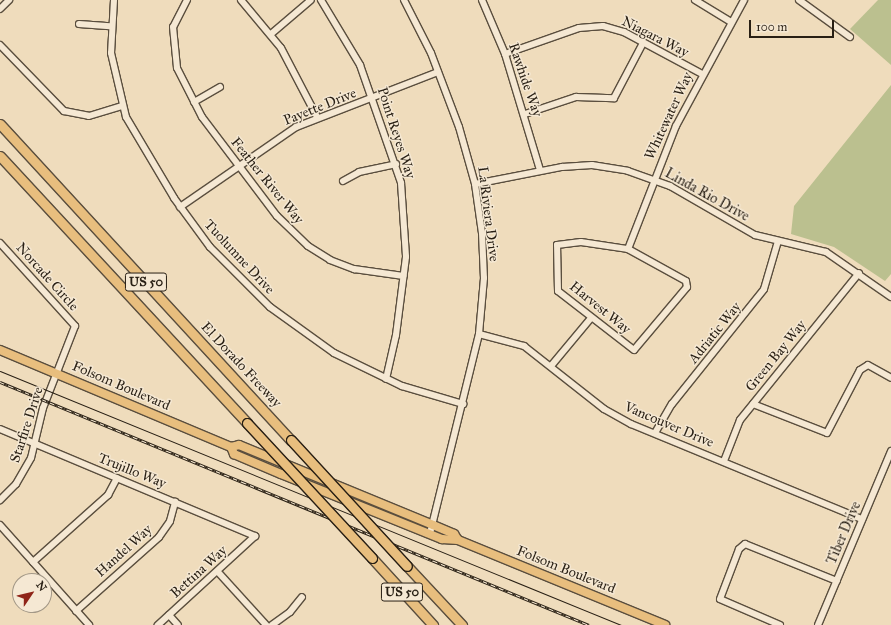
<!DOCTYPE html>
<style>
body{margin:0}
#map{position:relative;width:891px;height:625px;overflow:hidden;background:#efdcbc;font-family:"IM FELL Great Primer",serif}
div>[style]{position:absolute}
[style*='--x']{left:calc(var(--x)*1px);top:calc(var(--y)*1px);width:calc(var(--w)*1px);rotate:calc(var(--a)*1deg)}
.green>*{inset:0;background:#bbc08f}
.roads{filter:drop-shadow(1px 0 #5a4e3e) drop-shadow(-1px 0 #5a4e3e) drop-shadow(0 1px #5a4e3e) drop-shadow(0 -1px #5a4e3e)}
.minor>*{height:6px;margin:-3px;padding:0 3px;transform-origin:3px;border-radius:3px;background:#f5e8d3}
.major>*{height:8px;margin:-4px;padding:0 4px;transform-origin:4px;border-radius:4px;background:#e8be7e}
.highway>*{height:9px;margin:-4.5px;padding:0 4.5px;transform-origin:4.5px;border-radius:4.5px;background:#e8be7e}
.tram>*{height:1px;margin:-0.5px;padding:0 0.5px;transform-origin:0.5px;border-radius:0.5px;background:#281f14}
.rail>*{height:3px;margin-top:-1.5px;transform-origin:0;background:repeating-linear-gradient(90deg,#f5e8d3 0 4.5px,#281f14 0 9px);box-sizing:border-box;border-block:1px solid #281f14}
.bridges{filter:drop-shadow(1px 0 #281f14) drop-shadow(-1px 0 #281f14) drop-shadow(0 1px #281f14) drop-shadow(0 -1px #281f14)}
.highway-bridge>*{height:9px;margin:-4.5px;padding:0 4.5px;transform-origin:4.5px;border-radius:4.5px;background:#e8be7e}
span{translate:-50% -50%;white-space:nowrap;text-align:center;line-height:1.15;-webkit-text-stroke:3px #f5e8d3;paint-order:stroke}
.shield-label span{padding:1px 3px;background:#f5e8d3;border:1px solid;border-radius:3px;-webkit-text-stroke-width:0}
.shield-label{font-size:13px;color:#281f14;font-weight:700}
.street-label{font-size:14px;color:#281f14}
.north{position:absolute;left:12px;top:573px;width:40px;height:40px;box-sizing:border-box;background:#f5e8d3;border:1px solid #a39887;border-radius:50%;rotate:55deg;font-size:11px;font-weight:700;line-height:16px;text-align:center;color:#281f14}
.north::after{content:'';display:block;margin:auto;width:14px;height:18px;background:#8f2418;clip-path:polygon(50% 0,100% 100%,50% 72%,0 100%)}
.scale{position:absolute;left:749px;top:20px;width:85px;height:18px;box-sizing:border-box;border:2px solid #281f14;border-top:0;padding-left:5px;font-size:12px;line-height:14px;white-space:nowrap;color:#281f14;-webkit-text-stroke:3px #f5e8d3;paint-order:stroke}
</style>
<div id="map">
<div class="green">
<i style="clip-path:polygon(878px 0,891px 0,891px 65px,850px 29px)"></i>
<i style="clip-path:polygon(891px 85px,891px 274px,885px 281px,834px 247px,791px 234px,794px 206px)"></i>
</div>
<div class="roads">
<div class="minor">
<i style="--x:114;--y:0;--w:53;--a:93.2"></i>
<i style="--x:111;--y:53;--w:66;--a:76.8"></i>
<i style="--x:126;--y:117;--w:94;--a:59.3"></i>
<i style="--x:174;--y:198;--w:61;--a:53.7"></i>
<i style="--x:210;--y:247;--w:85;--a:45"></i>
<i style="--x:270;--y:307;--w:79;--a:35.7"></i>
<i style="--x:334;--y:353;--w:76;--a:25.9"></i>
<i style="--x:402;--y:386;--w:64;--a:16.4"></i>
<i style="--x:187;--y:0;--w:30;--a:117"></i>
<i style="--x:173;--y:27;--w:41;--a:84.4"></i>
<i style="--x:177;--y:68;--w:55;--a:63"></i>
<i style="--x:202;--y:117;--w:124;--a:52.9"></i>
<i style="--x:277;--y:216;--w:43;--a:44.1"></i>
<i style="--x:308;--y:246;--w:26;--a:32"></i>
<i style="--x:330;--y:260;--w:26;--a:21"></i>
<i style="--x:354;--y:269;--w:50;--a:8"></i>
<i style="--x:241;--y:0;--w:62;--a:50.2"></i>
<i style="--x:281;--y:48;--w:78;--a:62.4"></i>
<i style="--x:321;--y:0;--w:76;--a:59"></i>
<i style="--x:360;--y:65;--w:125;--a:70.8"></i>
<i style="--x:401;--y:183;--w:74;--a:86.1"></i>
<i style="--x:406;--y:257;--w:79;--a:97.3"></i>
<i style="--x:396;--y:335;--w:45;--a:102.8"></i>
<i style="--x:404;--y:0;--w:59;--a:63"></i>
<i style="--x:431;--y:53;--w:79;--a:69.3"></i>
<i style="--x:459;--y:127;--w:59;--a:74.3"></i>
<i style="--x:475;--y:184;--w:49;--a:81.9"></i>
<i style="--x:482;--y:233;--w:45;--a:87.5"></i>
<i style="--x:484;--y:278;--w:56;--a:95.1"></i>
<i style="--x:479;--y:334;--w:206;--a:103.8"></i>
<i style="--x:482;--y:0;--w:59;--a:66.9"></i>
<i style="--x:505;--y:54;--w:121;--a:73.2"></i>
<i style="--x:695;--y:0;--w:42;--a:31.4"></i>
<i style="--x:799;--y:0;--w:63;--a:36"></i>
<i style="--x:0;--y:9;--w:13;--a:-45"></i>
<i style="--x:79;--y:24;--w:31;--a:4"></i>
<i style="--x:271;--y:34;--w:52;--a:-40.4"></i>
<i style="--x:0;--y:45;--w:92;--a:45.9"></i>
<i style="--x:64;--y:111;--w:25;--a:11"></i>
<i style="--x:89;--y:116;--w:34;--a:-17"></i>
<i style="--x:505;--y:54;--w:78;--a:-19.4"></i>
<i style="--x:579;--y:28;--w:24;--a:-5"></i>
<i style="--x:603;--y:26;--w:22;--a:16"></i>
<i style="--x:624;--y:32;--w:89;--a:28.3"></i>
<i style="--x:194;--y:102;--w:30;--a:-30"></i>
<i style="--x:525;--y:114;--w:54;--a:-18.4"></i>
<i style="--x:576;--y:97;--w:38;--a:2"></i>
<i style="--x:614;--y:98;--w:62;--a:-62.2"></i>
<i style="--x:343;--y:181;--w:18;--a:-29"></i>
<i style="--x:359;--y:172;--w:38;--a:-12"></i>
<i style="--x:475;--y:184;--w:89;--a:-11.1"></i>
<i style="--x:562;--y:167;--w:30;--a:-4"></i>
<i style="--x:592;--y:165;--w:36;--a:9"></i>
<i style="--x:628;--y:171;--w:45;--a:19.7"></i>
<i style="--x:670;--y:186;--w:98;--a:30"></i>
<i style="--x:755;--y:235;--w:73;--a:13.5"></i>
<i style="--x:826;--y:252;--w:79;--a:34.7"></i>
<i style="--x:180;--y:207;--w:141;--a:-34.6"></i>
<i style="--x:296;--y:127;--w:152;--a:-21.2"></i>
<i style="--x:581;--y:242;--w:48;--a:8.5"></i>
<i style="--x:628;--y:249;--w:66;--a:28.9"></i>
<i style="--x:686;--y:281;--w:6;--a:81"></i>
<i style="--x:687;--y:287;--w:82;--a:130.1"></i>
<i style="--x:634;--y:350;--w:96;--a:-142.2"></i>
<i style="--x:558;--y:291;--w:46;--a:-91.2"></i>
<i style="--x:557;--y:245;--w:24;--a:-7"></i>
<i style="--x:0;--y:243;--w:112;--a:47.9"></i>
<i style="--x:75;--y:326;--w:88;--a:111.3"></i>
<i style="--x:43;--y:408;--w:51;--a:103.5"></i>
<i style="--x:31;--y:458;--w:30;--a:120"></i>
<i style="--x:16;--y:484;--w:23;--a:135"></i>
<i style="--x:628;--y:249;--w:132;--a:-68.7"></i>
<i style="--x:676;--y:126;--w:143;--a:-61.6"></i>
<i style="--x:479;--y:334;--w:47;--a:14.9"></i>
<i style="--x:524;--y:346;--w:102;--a:38.2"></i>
<i style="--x:604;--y:409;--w:31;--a:29"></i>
<i style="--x:631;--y:424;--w:250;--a:22.4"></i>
<i style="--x:551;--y:366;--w:62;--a:-50.2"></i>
<i style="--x:753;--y:404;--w:79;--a:21.4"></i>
<i style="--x:827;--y:433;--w:71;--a:-62.4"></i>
<i style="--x:860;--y:370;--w:9;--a:-32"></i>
<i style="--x:868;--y:365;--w:26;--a:29"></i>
<i style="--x:0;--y:429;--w:277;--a:22.8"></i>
<i style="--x:255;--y:536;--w:132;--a:137.5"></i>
<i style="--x:655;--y:433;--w:34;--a:-60"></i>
<i style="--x:672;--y:404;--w:147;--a:-51.3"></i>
<i style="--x:764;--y:289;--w:50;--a:-73.7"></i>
<i style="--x:724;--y:461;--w:44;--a:-68.7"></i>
<i style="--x:740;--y:420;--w:189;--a:-51"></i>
<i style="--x:0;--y:525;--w:134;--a:48.3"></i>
<i style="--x:33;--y:562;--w:101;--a:-41.8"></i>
<i style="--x:108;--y:495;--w:19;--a:-62"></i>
<i style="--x:218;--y:572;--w:72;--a:47.8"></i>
<i style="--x:76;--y:611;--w:111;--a:-41.7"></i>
<i style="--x:159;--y:537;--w:19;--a:-55"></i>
<i style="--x:170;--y:521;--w:20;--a:-75"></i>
<i style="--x:169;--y:615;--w:13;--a:48"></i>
<i style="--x:272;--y:625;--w:22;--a:-36"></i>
<i style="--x:290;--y:612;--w:19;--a:-51"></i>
<i style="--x:780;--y:625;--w:65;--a:-156.6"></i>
<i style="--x:720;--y:599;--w:53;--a:-69.2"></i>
<i style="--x:739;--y:549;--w:8;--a:-40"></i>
<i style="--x:745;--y:544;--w:99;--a:21.9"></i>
<i style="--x:818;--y:625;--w:189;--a:-67.2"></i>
</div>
<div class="major">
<i style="--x:0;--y:350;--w:251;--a:22.8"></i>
<i style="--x:231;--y:447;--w:8;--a:-14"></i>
<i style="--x:239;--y:445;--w:210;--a:22.4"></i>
<i style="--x:433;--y:525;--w:23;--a:23"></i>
<i style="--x:454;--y:534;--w:7;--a:56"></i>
<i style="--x:458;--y:540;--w:224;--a:22.3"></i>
<i style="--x:231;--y:447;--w:8;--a:67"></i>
<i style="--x:234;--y:454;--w:51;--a:23.1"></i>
<i style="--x:281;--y:474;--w:174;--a:22"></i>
<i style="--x:442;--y:539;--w:16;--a:4"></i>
</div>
<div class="highway">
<i style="--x:0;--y:124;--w:430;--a:47.4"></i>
<i style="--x:0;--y:156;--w:364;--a:47.2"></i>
<i style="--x:372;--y:558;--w:91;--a:47.7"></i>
<i style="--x:407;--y:566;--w:81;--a:47"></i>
</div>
</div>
<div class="tram">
<i style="--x:0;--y:371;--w:671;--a:22.25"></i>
</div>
<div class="rail">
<i style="--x:0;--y:382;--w:637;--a:22.42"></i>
</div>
<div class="bridges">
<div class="highway-bridge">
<i style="--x:247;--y:423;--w:184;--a:47.2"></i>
<i style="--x:291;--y:440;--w:171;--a:47.4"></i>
</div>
</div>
<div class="shield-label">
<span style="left:146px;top:282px">US 50</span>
<span style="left:402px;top:592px">US 50</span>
</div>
<div class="street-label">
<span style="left:655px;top:37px;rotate:27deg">Niagara Way</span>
<span style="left:525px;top:80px;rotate:71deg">Rawhide Way</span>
<span style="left:320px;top:107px;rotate:-22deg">Payette Drive</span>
<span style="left:669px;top:116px;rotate:-65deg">Whitewater Way</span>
<span style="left:396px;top:133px;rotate:72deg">Point Reyes Way</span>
<span style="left:267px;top:181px;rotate:51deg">Feather River Way</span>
<span style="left:707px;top:195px;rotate:29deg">Linda Rio Drive</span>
<span style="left:488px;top:214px;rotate:83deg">La Riviera Drive</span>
<span style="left:239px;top:257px;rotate:47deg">Tuolumne Drive</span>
<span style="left:47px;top:277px;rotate:48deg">Norcade Circle</span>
<span style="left:600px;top:308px;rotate:39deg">Harvest Way</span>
<span style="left:715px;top:333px;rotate:-51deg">Adriatic Way</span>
<span style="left:776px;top:356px;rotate:-51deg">Green Bay Way</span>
<span style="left:241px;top:365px;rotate:47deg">El Dorado Freeway</span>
<span style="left:121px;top:386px;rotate:23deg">Folsom Boulevard</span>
<span style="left:27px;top:425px;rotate:-72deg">Starfire Drive</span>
<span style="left:669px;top:425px;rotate:23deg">Vancouver Drive</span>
<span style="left:132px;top:471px;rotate:22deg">Trujillo Way</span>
<span style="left:844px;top:533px;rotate:-67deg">Tiber Drive</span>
<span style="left:124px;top:551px;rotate:-42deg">Handel Way</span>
<span style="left:566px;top:570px;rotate:22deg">Folsom Boulevard</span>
<span style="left:199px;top:572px;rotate:-42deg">Bettina Way</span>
</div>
<div class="north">N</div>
<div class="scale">100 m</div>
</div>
